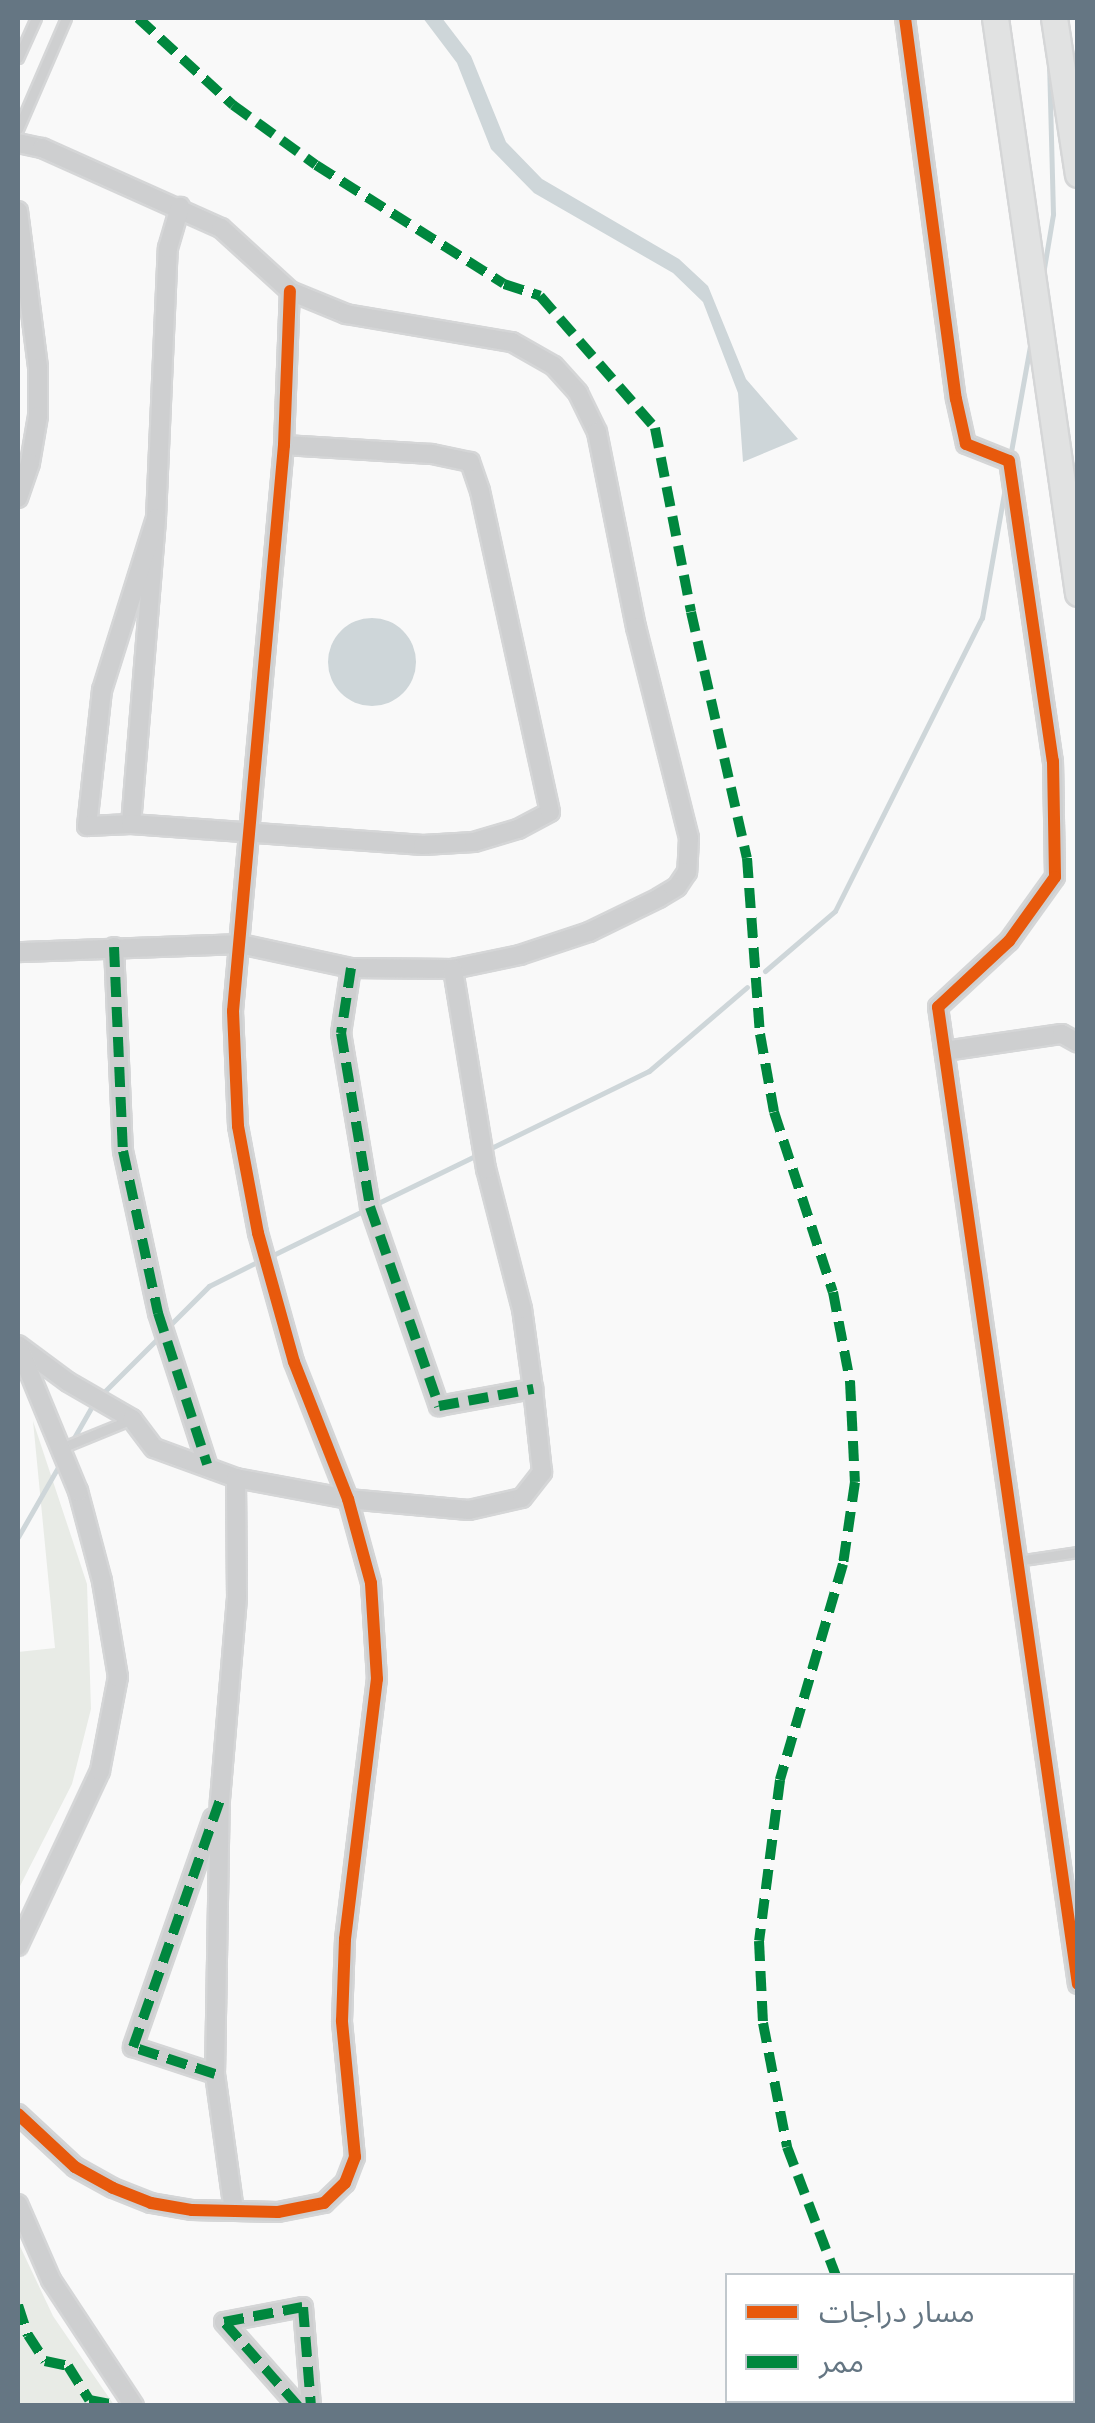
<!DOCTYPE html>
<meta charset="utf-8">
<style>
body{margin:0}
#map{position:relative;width:1095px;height:2423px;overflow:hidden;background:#f9f9f9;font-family:"Archivo Narrow","Noto Sans Arabic",sans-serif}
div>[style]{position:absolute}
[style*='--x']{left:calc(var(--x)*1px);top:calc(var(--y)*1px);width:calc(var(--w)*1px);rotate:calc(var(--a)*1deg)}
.green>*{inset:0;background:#e8ebe6}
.water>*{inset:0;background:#ced6d9}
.round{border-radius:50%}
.stream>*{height:5px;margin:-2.5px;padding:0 2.5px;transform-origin:2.5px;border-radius:2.5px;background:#ced6d9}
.roads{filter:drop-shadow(2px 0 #d5d6d7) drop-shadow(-2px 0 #d5d6d7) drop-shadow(0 2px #d5d6d7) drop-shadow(0 -2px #d5d6d7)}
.lane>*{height:9px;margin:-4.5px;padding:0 4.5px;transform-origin:4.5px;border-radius:4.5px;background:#cecfd0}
.street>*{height:18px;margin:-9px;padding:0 9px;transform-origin:9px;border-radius:9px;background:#cecfd0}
.secondary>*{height:25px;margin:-12.5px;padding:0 12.5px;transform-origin:12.5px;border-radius:12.5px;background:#e1e2e2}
.quiet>*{height:10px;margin-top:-5px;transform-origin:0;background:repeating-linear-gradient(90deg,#00873e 0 20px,transparent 0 30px)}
.cycleway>*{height:12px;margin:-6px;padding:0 6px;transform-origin:6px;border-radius:6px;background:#e8590c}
span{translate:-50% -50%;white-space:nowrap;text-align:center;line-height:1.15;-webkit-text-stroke:10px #fff;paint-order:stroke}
.frame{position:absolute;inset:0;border:20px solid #657683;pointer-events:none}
.legend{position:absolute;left:725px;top:2273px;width:350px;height:130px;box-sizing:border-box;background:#fff;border:2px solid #c1c8cd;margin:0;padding:12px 18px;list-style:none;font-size:30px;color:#657683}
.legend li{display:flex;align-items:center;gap:20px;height:50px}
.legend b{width:50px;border:2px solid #c1c8cd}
</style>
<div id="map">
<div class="green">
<i style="clip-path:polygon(33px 1421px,87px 1584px,91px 1709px,72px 1784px,18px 1890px,18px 1652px,55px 1648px)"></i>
<i style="clip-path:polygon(18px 2242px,53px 2316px,114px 2405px,18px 2405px)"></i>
</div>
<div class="water">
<i style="clip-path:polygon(423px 18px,442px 18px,471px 56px,506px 142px,542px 179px,679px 259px,708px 286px,746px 379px,798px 439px,743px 462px,738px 393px,703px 302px,673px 273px,534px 193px,491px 149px,457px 63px)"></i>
<i class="round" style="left:328px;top:618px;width:88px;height:88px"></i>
</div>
<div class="stream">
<i style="--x:1043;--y:274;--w:61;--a:-80.5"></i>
<i style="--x:1053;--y:214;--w:153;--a:-91.5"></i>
<i style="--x:1010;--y:457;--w:119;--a:-79.8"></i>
<i style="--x:765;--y:971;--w:92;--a:-40.6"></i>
<i style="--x:835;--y:911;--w:328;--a:-63.4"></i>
<i style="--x:982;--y:618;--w:133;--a:-80"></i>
<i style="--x:487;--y:1150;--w:180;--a:-26"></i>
<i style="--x:649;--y:1071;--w:129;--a:-40.6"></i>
<i style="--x:374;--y:1205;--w:114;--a:-25.9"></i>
<i style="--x:271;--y:1256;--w:105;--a:-26.1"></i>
<i style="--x:166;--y:1329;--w:61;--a:-45"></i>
<i style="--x:209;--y:1286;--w:58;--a:-26.6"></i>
<i style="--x:71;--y:1443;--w:48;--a:-60.3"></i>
<i style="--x:95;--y:1401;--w:91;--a:-45"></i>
<i style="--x:18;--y:1537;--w:86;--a:-60.2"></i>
</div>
<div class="roads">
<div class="lane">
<i style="--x:18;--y:58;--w:44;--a:-65.8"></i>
<i style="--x:18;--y:129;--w:121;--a:-66.6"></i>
<i style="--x:61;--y:1448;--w:74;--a:-22.1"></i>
<i style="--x:1017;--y:1561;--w:62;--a:-8.4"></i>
</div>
<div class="street">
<i style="--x:905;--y:18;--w:384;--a:82.4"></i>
<i style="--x:956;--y:399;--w:46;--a:77.5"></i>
<i style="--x:966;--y:444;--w:46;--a:21.6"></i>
<i style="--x:1009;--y:461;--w:303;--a:81.7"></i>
<i style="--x:1053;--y:761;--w:116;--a:89"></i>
<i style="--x:1055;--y:877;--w:79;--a:125.7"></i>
<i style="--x:1009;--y:941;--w:97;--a:137.1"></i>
<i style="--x:938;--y:1007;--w:987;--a:81.85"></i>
<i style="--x:18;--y:143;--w:25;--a:12"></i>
<i style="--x:42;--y:148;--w:196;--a:24.1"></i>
<i style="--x:221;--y:228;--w:93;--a:42.4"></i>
<i style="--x:290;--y:291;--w:61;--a:22.3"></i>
<i style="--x:346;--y:314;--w:168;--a:9.6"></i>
<i style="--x:512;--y:342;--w:48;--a:29.7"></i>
<i style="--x:554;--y:366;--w:36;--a:48"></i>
<i style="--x:578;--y:393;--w:43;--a:64"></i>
<i style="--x:597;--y:432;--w:199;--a:78.7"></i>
<i style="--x:636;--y:627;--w:218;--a:75.9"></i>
<i style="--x:689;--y:838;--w:34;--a:93"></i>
<i style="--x:687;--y:872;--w:18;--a:124"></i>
<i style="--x:677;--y:887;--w:21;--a:149"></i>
<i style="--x:659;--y:898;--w:78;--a:154.1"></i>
<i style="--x:589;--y:932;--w:73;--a:161.6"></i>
<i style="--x:520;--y:955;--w:68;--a:168.2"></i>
<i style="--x:453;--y:969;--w:102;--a:-179.4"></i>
<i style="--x:351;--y:968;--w:114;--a:-167.8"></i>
<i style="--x:240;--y:944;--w:222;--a:177.9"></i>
<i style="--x:18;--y:211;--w:158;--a:82.7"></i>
<i style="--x:38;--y:368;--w:48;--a:90"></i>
<i style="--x:38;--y:416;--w:48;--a:99.7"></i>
<i style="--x:30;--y:463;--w:37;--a:109"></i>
<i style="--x:156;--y:518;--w:270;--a:-87.5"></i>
<i style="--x:168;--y:248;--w:43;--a:-73.7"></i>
<i style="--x:131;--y:824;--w:307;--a:-85.3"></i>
<i style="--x:156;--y:518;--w:180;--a:107.4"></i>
<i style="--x:102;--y:690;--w:137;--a:96.3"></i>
<i style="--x:87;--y:826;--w:44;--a:-2.6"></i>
<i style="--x:131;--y:824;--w:293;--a:4.1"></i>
<i style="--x:423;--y:845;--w:51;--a:-3.4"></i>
<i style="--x:474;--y:842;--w:46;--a:-16.5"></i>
<i style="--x:518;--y:829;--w:36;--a:-28"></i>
<i style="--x:550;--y:812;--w:329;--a:-102.3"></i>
<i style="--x:480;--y:491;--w:31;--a:-109"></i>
<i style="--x:470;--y:462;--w:40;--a:-168"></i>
<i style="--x:431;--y:454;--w:147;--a:-176.5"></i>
<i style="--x:114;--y:947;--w:204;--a:87.5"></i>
<i style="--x:123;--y:1151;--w:166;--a:77.8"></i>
<i style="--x:158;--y:1313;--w:159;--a:72"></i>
<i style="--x:351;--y:968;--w:66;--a:98.7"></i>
<i style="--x:341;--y:1033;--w:176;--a:80.5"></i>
<i style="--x:370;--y:1207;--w:211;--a:70.9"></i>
<i style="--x:439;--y:1406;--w:96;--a:-10.3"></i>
<i style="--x:945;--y:1051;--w:118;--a:-8.3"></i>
<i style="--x:1062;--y:1034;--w:18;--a:29"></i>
<i style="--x:18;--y:1345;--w:62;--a:36.5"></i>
<i style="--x:68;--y:1382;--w:74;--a:30"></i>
<i style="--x:132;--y:1419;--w:36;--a:53"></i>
<i style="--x:154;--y:1448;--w:87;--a:20.1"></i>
<i style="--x:236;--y:1478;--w:114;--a:10.6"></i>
<i style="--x:348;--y:1499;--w:121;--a:5.2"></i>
<i style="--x:469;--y:1510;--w:54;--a:-12.8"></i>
<i style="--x:522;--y:1498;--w:33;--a:-52"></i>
<i style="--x:542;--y:1472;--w:83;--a:-96.2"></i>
<i style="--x:533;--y:1389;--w:81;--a:-97.8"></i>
<i style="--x:522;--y:1309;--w:145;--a:-104.4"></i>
<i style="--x:486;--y:1169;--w:203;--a:-99.4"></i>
<i style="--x:213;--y:1818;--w:243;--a:109.3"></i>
<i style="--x:133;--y:2047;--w:86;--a:18.2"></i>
<i style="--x:18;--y:1946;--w:193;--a:-64.9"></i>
<i style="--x:100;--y:1771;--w:96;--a:-79.2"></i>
<i style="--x:118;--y:1677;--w:97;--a:-99.5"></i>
<i style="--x:102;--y:1581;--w:93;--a:-104.9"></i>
<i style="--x:78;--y:1491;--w:155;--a:-112.4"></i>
<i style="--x:18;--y:2114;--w:78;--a:42.9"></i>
<i style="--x:75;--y:2167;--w:43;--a:28.9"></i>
<i style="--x:113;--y:2188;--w:41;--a:21.5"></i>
<i style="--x:151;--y:2203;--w:42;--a:9.7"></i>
<i style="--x:192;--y:2210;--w:86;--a:1.3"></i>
<i style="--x:278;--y:2212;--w:47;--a:-11.1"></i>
<i style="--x:324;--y:2203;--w:29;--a:-44"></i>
<i style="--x:345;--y:2183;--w:28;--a:-69"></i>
<i style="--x:355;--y:2157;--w:137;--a:-95.5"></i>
<i style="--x:342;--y:2021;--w:82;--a:-87.9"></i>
<i style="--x:345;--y:1939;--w:262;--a:-83"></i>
<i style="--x:377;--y:1679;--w:96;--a:-93.6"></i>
<i style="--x:371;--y:1583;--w:87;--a:-105.3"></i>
<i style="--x:348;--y:1499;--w:147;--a:-111.5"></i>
<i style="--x:294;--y:1362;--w:134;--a:-105.6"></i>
<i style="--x:258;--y:1233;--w:109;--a:-100.6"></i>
<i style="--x:238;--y:1126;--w:115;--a:-92.5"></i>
<i style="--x:233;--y:1011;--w:568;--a:-84.85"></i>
<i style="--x:284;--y:445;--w:154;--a:-87.8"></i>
<i style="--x:18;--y:2204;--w:83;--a:66.5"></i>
<i style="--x:51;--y:2280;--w:151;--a:56.6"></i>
<i style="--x:234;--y:2211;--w:138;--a:-97.9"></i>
<i style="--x:215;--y:2074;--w:274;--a:-89"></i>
<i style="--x:220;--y:1800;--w:204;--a:-85.2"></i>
<i style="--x:237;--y:1597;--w:119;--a:-90.5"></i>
<i style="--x:298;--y:2406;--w:112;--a:-131.4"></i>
<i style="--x:224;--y:2322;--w:80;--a:-10.8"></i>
<i style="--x:303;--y:2307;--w:99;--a:85.4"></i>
</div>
<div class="secondary">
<i style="--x:995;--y:18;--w:581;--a:81.79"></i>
<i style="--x:1054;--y:18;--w:158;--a:81.3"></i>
</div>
</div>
<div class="quiet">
<i style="--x:138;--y:18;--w:129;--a:42.5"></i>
<i style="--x:233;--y:105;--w:102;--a:35.9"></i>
<i style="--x:316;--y:165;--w:222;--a:32.3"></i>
<i style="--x:504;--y:284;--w:38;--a:18"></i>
<i style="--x:540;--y:296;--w:175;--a:48.9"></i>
<i style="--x:655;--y:428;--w:187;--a:78.9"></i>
<i style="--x:691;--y:612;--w:252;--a:77.2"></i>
<i style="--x:747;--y:858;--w:176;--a:85.8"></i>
<i style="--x:760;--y:1034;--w:79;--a:79.8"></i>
<i style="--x:774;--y:1112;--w:189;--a:71.9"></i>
<i style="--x:833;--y:1292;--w:91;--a:79.2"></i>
<i style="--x:850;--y:1381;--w:101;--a:87.2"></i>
<i style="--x:855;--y:1482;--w:83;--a:98.3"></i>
<i style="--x:843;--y:1564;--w:225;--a:106.3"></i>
<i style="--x:780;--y:1780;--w:162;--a:97.4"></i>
<i style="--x:759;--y:1941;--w:82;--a:87.2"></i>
<i style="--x:763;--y:2023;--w:126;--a:79"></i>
<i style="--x:787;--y:2147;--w:138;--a:69.2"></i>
<i style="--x:114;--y:947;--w:204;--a:87.5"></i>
<i style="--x:123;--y:1151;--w:166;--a:77.8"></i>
<i style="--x:158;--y:1313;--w:159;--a:72"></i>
<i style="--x:351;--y:968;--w:66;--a:98.7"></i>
<i style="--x:341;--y:1033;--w:176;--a:80.5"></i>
<i style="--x:370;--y:1207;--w:211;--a:70.9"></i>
<i style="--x:439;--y:1406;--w:96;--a:-10.3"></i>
<i style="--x:215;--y:2074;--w:86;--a:-161.8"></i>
<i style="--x:133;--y:2047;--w:262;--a:-70.6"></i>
<i style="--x:18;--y:2305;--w:32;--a:72"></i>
<i style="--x:28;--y:2335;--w:31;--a:57"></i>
<i style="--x:45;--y:2361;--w:24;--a:12"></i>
<i style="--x:68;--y:2366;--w:40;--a:58"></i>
<i style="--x:89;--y:2400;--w:25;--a:11"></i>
<i style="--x:885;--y:2400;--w:6;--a:72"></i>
<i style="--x:298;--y:2406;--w:112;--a:-131.4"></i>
<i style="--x:224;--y:2322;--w:80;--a:-10.8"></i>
<i style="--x:303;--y:2307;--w:99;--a:85.4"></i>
</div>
<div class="cycleway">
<i style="--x:905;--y:18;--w:384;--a:82.4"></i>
<i style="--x:956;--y:399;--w:46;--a:77.5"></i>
<i style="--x:966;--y:444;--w:46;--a:21.6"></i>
<i style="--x:1009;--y:461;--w:303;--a:81.7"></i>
<i style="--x:1053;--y:761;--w:116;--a:89"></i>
<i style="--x:1055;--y:877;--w:79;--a:125.7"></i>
<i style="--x:1009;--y:941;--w:97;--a:137.1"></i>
<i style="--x:938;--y:1007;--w:987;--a:81.85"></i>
<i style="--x:18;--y:2114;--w:78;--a:42.9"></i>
<i style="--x:75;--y:2167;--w:43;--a:28.9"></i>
<i style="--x:113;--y:2188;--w:41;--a:21.5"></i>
<i style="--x:151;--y:2203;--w:42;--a:9.7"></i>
<i style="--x:192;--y:2210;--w:86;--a:1.3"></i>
<i style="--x:278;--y:2212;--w:47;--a:-11.1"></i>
<i style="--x:324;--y:2203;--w:29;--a:-44"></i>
<i style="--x:345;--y:2183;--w:28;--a:-69"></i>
<i style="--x:355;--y:2157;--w:137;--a:-95.5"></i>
<i style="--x:342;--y:2021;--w:82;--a:-87.9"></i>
<i style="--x:345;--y:1939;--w:262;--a:-83"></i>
<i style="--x:377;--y:1679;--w:96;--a:-93.6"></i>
<i style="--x:371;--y:1583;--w:87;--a:-105.3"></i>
<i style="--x:348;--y:1499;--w:147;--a:-111.5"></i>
<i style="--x:294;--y:1362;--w:134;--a:-105.6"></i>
<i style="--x:258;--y:1233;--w:109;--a:-100.6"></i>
<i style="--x:238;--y:1126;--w:115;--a:-92.5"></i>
<i style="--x:233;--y:1011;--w:568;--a:-84.85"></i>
<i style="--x:284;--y:445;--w:154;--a:-87.8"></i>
</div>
<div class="frame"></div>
<ul class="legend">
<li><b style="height:12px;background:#e8590c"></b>مسار دراجات</li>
<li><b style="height:12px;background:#00873e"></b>ممر</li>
</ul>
</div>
